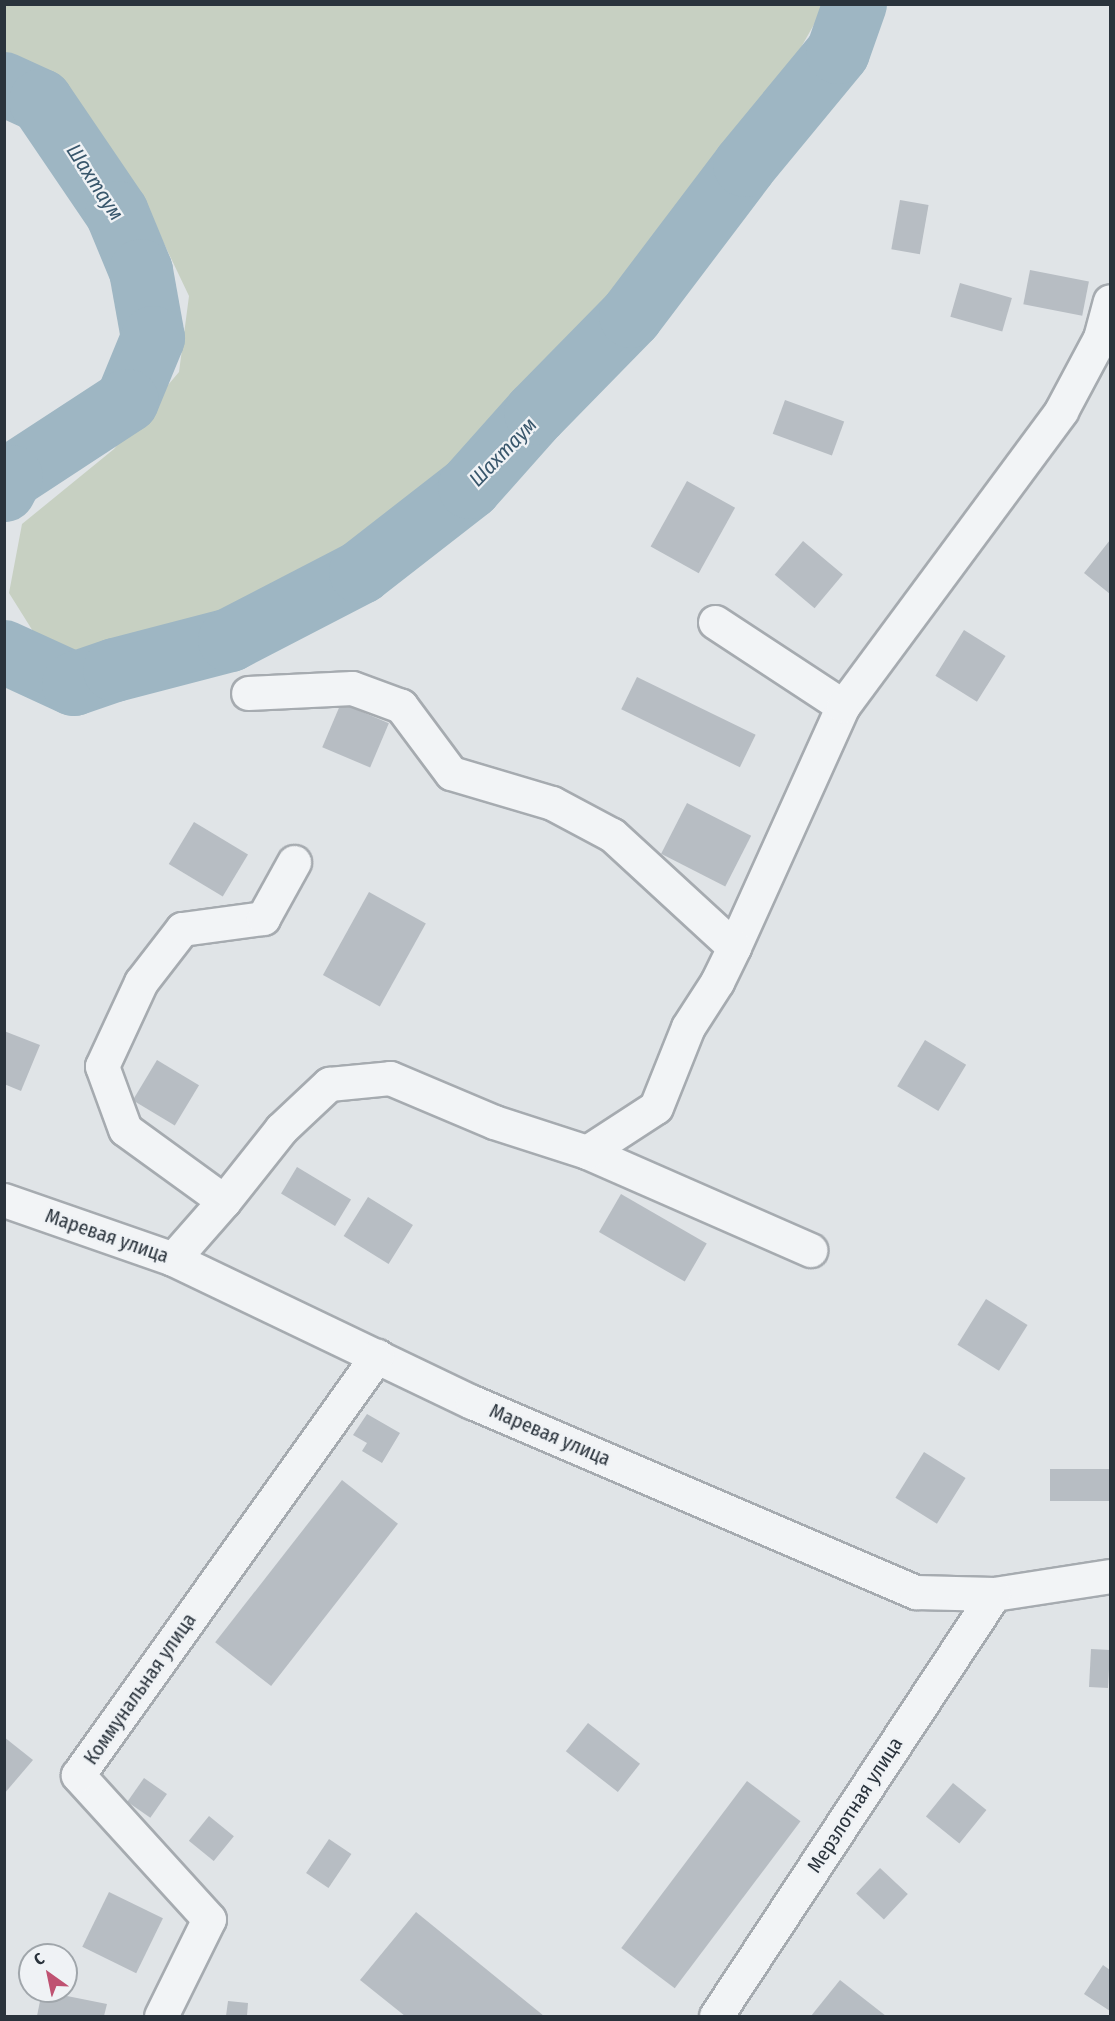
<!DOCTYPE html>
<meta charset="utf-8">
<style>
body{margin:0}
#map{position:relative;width:1115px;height:2021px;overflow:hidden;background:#e0e4e7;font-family:"Fira Sans Condensed",sans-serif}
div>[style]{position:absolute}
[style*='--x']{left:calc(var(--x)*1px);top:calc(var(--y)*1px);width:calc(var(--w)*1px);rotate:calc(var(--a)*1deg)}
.green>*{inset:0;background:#c7d0c2}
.river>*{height:64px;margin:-32px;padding:0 32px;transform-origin:32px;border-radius:32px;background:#9eb6c3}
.building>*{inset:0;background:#b7bdc3;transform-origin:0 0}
.roads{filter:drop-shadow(2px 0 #a6abb0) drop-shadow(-2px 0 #a6abb0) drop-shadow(0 2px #a6abb0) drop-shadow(0 -2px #a6abb0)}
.minor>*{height:33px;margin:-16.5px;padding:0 16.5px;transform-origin:16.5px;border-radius:16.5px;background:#f2f4f6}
span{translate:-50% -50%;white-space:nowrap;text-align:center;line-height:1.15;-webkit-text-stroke:4.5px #eff2f5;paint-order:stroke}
.street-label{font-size:20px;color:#2a333c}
.water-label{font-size:21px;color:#39576c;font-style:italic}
.frame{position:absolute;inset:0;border:6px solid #2a333c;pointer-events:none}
.north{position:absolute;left:18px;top:1943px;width:60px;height:60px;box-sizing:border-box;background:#eff2f5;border:2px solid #a0a6ab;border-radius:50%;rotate:327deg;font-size:16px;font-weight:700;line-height:24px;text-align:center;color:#2a333c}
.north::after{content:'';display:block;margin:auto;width:21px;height:27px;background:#bf5272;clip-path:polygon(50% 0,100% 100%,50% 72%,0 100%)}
</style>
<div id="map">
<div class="green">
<i style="clip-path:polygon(4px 5px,5px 4px,825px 5px,782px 81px,685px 205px,527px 390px,386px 529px,224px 616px,99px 657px,46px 652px,9px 593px,22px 524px,114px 449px,179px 372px,189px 296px,147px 208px,61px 94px,5px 64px)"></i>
</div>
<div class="river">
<i style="--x:4;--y:84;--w:41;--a:24.7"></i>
<i style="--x:41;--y:101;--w:135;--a:55.8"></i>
<i style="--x:117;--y:213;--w:63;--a:67.5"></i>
<i style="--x:141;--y:271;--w:68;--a:79.8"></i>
<i style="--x:153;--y:338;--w:68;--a:112.4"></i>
<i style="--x:127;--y:401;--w:139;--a:146.8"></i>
<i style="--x:11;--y:477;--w:15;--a:118"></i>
<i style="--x:4;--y:652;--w:77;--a:24.6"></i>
<i style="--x:74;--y:684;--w:43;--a:-18.9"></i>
<i style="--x:115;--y:670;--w:119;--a:-14.6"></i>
<i style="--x:230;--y:640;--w:148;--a:-27.4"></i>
<i style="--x:361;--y:572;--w:138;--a:-37.9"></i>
<i style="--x:470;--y:487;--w:99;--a:-48.3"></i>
<i style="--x:536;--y:413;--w:136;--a:-45.6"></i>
<i style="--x:631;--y:316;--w:189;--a:-52.9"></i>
<i style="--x:745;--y:165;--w:146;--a:-50.5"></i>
<i style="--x:838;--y:52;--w:51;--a:-70.5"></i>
</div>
<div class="building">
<i style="left:900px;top:200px;width:29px;height:50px;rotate:10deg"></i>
<i style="left:1030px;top:270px;width:60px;height:35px;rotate:11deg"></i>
<i style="left:960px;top:283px;width:54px;height:35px;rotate:16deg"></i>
<i style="left:785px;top:400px;width:63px;height:36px;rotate:20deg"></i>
<i style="left:687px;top:481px;width:55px;height:75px;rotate:29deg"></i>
<i style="clip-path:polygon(1110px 540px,1110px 594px,1084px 573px)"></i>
<i style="left:803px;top:541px;width:52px;height:44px;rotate:40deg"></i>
<i style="left:964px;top:630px;width:49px;height:54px;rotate:32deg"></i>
<i style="left:637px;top:677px;width:132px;height:36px;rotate:26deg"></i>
<i style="left:341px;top:703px;width:52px;height:48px;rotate:23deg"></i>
<i style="left:687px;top:803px;width:72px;height:57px;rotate:27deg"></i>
<i style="left:194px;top:822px;width:63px;height:49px;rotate:31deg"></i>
<i style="left:369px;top:892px;width:65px;height:95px;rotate:29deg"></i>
<i style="clip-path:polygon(4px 1031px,40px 1045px,21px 1091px,4px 1084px)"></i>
<i style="left:925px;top:1040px;width:48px;height:54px;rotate:31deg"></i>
<i style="left:157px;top:1060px;width:49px;height:47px;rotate:31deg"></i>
<i style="left:297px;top:1167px;width:63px;height:31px;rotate:31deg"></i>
<i style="left:621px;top:1194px;width:99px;height:44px;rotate:30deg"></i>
<i style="left:368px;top:1197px;width:53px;height:46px;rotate:32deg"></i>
<i style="left:986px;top:1299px;width:49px;height:54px;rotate:32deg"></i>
<i style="clip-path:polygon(367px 1414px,400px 1433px,382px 1463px,362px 1451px,367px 1443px,353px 1435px)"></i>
<i style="left:924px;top:1452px;width:49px;height:54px;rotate:32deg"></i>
<i style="left:1110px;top:1469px;width:32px;height:60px;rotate:90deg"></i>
<i style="left:342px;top:1480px;width:71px;height:206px;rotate:38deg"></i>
<i style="left:1091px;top:1649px;width:19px;height:38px;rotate:3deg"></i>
<i style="left:588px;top:1723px;width:66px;height:36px;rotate:38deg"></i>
<i style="clip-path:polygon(4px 1737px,33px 1760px,4px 1794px)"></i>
<i style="left:144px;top:1778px;width:28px;height:29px;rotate:35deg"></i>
<i style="left:747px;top:1781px;width:67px;height:209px;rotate:37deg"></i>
<i style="left:953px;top:1783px;width:43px;height:43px;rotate:39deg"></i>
<i style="left:209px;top:1816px;width:32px;height:32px;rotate:39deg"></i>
<i style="left:329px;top:1839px;width:27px;height:41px;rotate:34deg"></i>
<i style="left:880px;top:1868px;width:38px;height:35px;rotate:43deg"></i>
<i style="left:109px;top:1892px;width:60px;height:61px;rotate:26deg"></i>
<i style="clip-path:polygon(416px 1912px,544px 2016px,405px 2016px,360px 1980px)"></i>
<i style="clip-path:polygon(1103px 1965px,1110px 1970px,1110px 2011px,1084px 1994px)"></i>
<i style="clip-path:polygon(840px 1980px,886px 2016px,811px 2016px)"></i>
<i style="clip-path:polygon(42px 1991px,107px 2004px,104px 2016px,37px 2016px)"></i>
<i style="clip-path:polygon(228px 2001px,248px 2003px,247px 2016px,226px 2016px)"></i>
</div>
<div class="roads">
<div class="minor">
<i style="--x:715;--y:622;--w:153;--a:33.3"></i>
<i style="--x:734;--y:947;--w:265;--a:-65.7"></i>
<i style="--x:843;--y:706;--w:367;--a:-53.5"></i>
<i style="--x:1061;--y:411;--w:83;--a:-61.9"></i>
<i style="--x:1100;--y:338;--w:38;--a:-75"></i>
<i style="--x:587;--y:1152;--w:244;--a:23.7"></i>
<i style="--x:4;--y:1200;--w:179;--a:19.2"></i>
<i style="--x:173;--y:1259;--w:331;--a:25.6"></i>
<i style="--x:472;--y:1402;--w:483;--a:23.2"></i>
<i style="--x:916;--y:1592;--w:78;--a:1.5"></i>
<i style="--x:994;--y:1594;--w:117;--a:-8.8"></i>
<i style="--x:224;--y:1201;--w:122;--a:-144"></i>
<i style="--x:125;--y:1129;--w:67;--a:-110.1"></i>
<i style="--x:102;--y:1066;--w:93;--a:-65.1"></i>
<i style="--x:141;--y:982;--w:67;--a:-52.3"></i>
<i style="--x:182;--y:929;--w:82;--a:-7.7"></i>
<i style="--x:263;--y:918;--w:64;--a:-61"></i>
<i style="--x:173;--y:1259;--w:77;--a:-48.7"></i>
<i style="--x:224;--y:1201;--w:92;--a:-51.6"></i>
<i style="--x:281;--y:1129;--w:66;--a:-43.2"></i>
<i style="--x:329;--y:1084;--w:61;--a:-5.6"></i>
<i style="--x:390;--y:1078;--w:113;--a:22.9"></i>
<i style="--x:494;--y:1122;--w:98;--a:17.9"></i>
<i style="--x:587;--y:1152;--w:82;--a:-33.1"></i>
<i style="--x:656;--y:1107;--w:86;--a:-68.2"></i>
<i style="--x:688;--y:1027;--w:54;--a:-57.2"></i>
<i style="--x:717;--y:982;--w:39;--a:-64"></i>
<i style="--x:734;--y:947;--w:166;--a:-137.4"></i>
<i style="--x:612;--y:835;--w:68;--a:-151.9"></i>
<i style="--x:552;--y:803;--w:105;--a:-163.5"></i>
<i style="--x:451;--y:773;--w:84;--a:-126.7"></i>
<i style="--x:401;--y:706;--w:52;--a:-159.8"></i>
<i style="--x:352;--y:688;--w:104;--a:177.2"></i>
<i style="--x:161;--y:2016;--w:108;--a:-63.7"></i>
<i style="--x:209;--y:1919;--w:195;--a:-132.3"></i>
<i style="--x:78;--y:1775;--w:515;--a:-54.49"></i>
<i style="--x:716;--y:2016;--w:505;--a:-56.62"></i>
</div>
</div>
<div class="street-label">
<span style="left:107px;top:1236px;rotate:19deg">Маревая улица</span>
<span style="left:550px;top:1435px;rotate:23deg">Маревая улица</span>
<span style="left:140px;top:1689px;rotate:-55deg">Коммунальная улица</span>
<span style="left:855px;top:1805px;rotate:-57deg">Мерзлотная улица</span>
</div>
<div class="water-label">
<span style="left:95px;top:182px;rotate:57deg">Шахтаум</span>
<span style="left:503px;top:452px;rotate:-46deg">Шахтаум</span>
</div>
<div class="frame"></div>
<div class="north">С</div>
</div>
